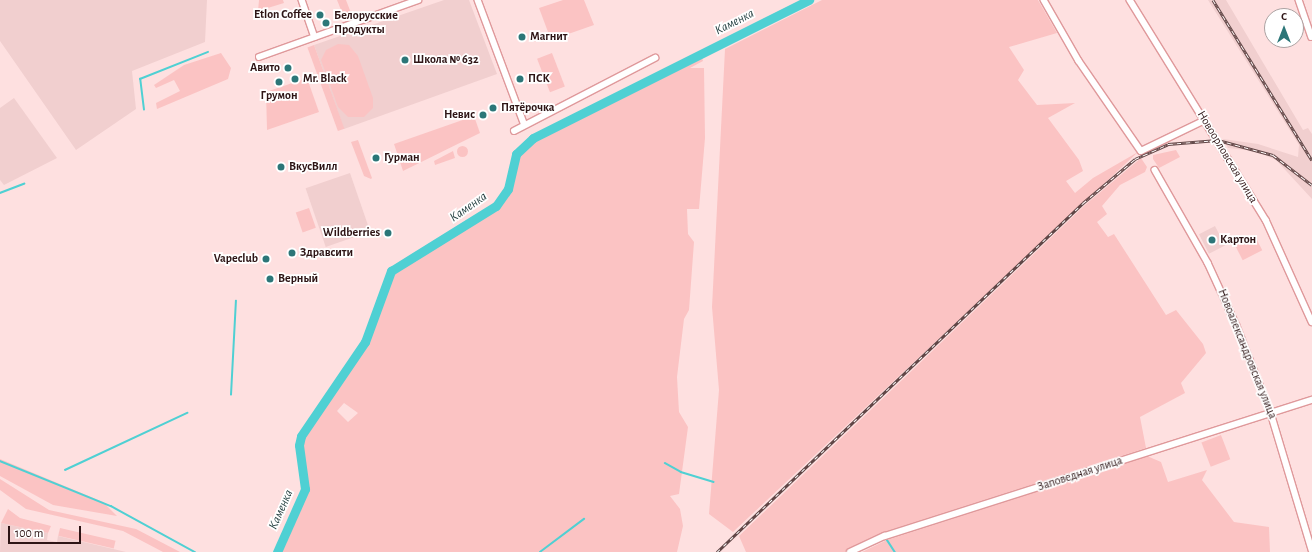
<!DOCTYPE html>
<meta charset="utf-8">
<style>
body{margin:0}
#map{position:relative;width:1312px;height:552px;overflow:hidden;background:#fee0e0;font-family:"Alegreya Sans",sans-serif}
div>[style]{position:absolute}
[style*='--x']{left:calc(var(--x)*1px);top:calc(var(--y)*1px);width:calc(var(--w)*1px);rotate:calc(var(--a)*1deg)}
.built>*{inset:0;background:#f1cfcf;transform-origin:0 0}
.green>*{inset:0;background:#fbc3c3;transform-origin:0 0}
.round{border-radius:50%}
.stream>*{height:1.5px;margin:-0.75px;padding:0 0.75px;transform-origin:0.75px;border-radius:0.75px;background:#4fd0d3}
.river>*{height:9px;margin:-4.5px;padding:0 4.5px;transform-origin:4.5px;border-radius:4.5px;background:#4fd0d3}
.roads{filter:drop-shadow(1px 0 #df999b) drop-shadow(-1px 0 #df999b) drop-shadow(0 1px #df999b) drop-shadow(0 -1px #df999b)}
.minor>*{height:5.5px;margin:-2.75px;padding:0 2.75px;transform-origin:2.75px;border-radius:2.75px;background:#fff}
.rail>*{height:3px;margin-top:-1.5px;transform-origin:0;background:repeating-linear-gradient(90deg,#fff 0 4.5px,#604646 0 9px);box-sizing:border-box;border-block:1px solid #604646}
.dots>*{width:11px;height:11px;translate:-50% -50%;box-sizing:border-box;border:2px solid #fff;border-radius:50%}
span{translate:-50% -50%;white-space:nowrap;text-align:center;line-height:1.15;-webkit-text-stroke:3.5px #fff;paint-order:stroke}
.poi-label{font-size:12px;color:#2d1415;font-weight:700}
.right{translate:-100% -50%;text-align:right}
.left{translate:0 -50%;text-align:left}
.street-label{font-size:12px;color:#2d1415}
.water-label{font-size:13px;color:#1f3b3c;font-style:italic}
.north{position:absolute;left:1264px;top:8px;width:40px;height:40px;box-sizing:border-box;background:#fff;border:1px solid #aba1a1;border-radius:50%;rotate:0deg;font-size:11px;font-weight:700;line-height:16px;text-align:center;color:#2d1415}
.north::after{content:'';display:block;margin:auto;width:14px;height:18px;background:#2c7678;clip-path:polygon(50% 0,100% 100%,50% 72%,0 100%)}
.scale{position:absolute;left:8px;top:526px;width:73px;height:18px;box-sizing:border-box;border:2px solid #2d1415;border-top:0;padding-left:5px;font-size:12px;line-height:14px;white-space:nowrap;color:#2d1415;-webkit-text-stroke:3px #fff;paint-order:stroke}
</style>
<div id="map">
<div class="built">
<i style="clip-path:polygon(0 0,207px 0,205px 42px,132px 71px,136px 109px,76px 150px,0 41px)"></i>
<i style="clip-path:polygon(444px 0,469px 0,497px 74px,344px 129px,314px 45px)"></i>
<i style="clip-path:polygon(1208px 0,1226px 0,1303px 130px,1308px 128px,1312px 134px,1312px 199px,1276px 160px,1255px 151px,1228px 148px,1223px 139px,1258px 144px,1298px 157px,1299px 145px)"></i>
<i style="clip-path:polygon(14px 98px,57px 158px,4px 185px,0 180px,0 108px)"></i>
<i style="left:350px;top:173px;width:62px;height:47px;rotate:71deg"></i>
<i style="left:1215px;top:226px;width:22px;height:18px;rotate:63deg"></i>
<i style="clip-path:polygon(1px 523px,48px 533px,47px 540px,57px 542px,58px 536px,126px 552px,0 552px)"></i>
</div>
<div class="green">
<i style="clip-path:polygon(259px 0,283px 0,284px 3px,258px 11px)"></i>
<i style="clip-path:polygon(337px 0,346px 0,351px 13px,343px 15px)"></i>
<i style="clip-path:polygon(563px 0,584px 0,594px 25px,551px 40px,539px 8px)"></i>
<i style="clip-path:polygon(822px 0,1038px 0,1057px 33px,1009px 47px,1024px 70px,1018px 80px,1037px 105px,1075px 103px,1048px 118px,1079px 160px,1083px 171px,1066px 181px,1075px 193px,1093px 178px,1138px 152px,733px 532px,709px 514px,719px 390px,712px 307px,725px 49px)"></i>
<i style="clip-path:polygon(338px 44px,349px 45px,358px 56px,373px 98px,373px 108px,364px 117px,348px 117px,338px 107px,321px 60px,326px 50px)"></i>
<i style="left:314px;top:45px;width:89px;height:7px;rotate:70deg"></i>
<i style="clip-path:polygon(221px 53px,231px 68px,228px 79px,157px 109px,156px 103px,180px 91px,174px 80px,156px 88px,154px 85px,184px 65px)"></i>
<i style="left:552px;top:53px;width:36px;height:16px;rotate:69deg"></i>
<i style="clip-path:polygon(evenodd,701px 54px,703px 61px,690px 68px,704px 68px,705px 138px,699px 209px,687px 209px,688px 234px,694px 242px,689px 310px,684px 319px,677px 377px,679px 412px,688px 427px,679px 494px,670px 496px,680px 509px,683px 526px,677px 552px,281px 552px,308px 489px,302px 439px,367px 344px,391px 274px,499px 207px,516px 162px,516px 154px,533px 138px,701px 54px,344px 403px,358px 413px,348px 422px,337px 411px,344px 403px)"></i>
<i style="clip-path:polygon(307px 78px,319px 112px,267px 130px,266px 92px)"></i>
<i style="clip-path:polygon(474px 116px,480px 133px,403px 171px,394px 144px)"></i>
<i style="clip-path:polygon(358px 140px,372px 178px,371px 179px,364px 176px,351px 142px)"></i>
<i class="round" style="left:456.5px;top:145.5px;width:11px;height:11px"></i>
<i style="clip-path:polygon(1176px 150px,1180px 157px,1159px 168px,1153px 159px,1153px 155px)"></i>
<i style="clip-path:polygon(453px 151px,455px 158px,435px 165px,434px 161px)"></i>
<i style="clip-path:polygon(1141px 158px,1147px 167px,1145px 172px,1120px 185px,1102px 206px,1107px 214px,1097px 222px,1108px 237px,1114px 234px,1166px 315px,1176px 310px,1203px 344px,1206px 353px,1181px 383px,1185px 393px,1140px 417px,1146px 448px,884px 532px,845px 552px,746px 552px,739px 536px,1085px 205px)"></i>
<i style="left:309px;top:208px;width:21px;height:14px;rotate:71deg"></i>
<i style="left:1255px;top:236px;width:16px;height:22px;rotate:63deg"></i>
<i style="left:1221px;top:435px;width:26px;height:21px;rotate:69deg"></i>
<i style="clip-path:polygon(1147px 456px,1161px 462px,1168px 482px,1207px 470px,1202px 480px,1234px 522px,1269px 527px,1270px 552px,862px 552px,887px 540px)"></i>
<i style="clip-path:polygon(0 459px,103px 502px,117px 516px,53px 505px,0 476px)"></i>
<i style="clip-path:polygon(0 479px,49px 510px,136px 529px,180px 552px,163px 552px,123px 531px,26px 509px,0 490px)"></i>
<i style="clip-path:polygon(8px 509px,20px 518px,51px 526px,48px 533px,1px 523px)"></i>
<i style="left:60px;top:528px;width:57px;height:8px;rotate:13deg"></i>
</div>
<div class="stream">
<i style="--x:144;--y:110;--w:31;--a:-97"></i>
<i style="--x:140;--y:79;--w:73;--a:-21.7"></i>
<i style="--x:0;--y:193;--w:26;--a:-21"></i>
<i style="--x:231;--y:395;--w:94;--a:-87"></i>
<i style="--x:0;--y:461;--w:120;--a:22.1"></i>
<i style="--x:111;--y:506;--w:96;--a:28.7"></i>
<i style="--x:665;--y:463;--w:18;--a:29"></i>
<i style="--x:681;--y:472;--w:34;--a:17"></i>
<i style="--x:65;--y:470;--w:135;--a:-25"></i>
<i style="--x:886;--y:538;--w:17;--a:57"></i>
<i style="--x:540;--y:552;--w:55;--a:-36.9"></i>
</div>
<div class="river">
<i style="--x:277;--y:552;--w:69;--a:-66"></i>
<i style="--x:305;--y:489;--w:44;--a:-97.8"></i>
<i style="--x:299;--y:445;--w:9;--a:-77"></i>
<i style="--x:301;--y:436;--w:114;--a:-55.8"></i>
<i style="--x:365;--y:342;--w:76;--a:-69.9"></i>
<i style="--x:391;--y:271;--w:123;--a:-31.8"></i>
<i style="--x:496;--y:206;--w:21;--a:-55"></i>
<i style="--x:508;--y:189;--w:36;--a:-77"></i>
<i style="--x:516;--y:154;--w:23;--a:-43"></i>
<i style="--x:533;--y:138;--w:309;--a:-26.6"></i>
</div>
<div class="roads">
<div class="minor">
<i style="--x:302;--y:0;--w:39;--a:71"></i>
<i style="--x:478;--y:0;--w:131;--a:69.5"></i>
<i style="--x:1044;--y:0;--w:70;--a:60.2"></i>
<i style="--x:1079;--y:61;--w:109;--a:55.4"></i>
<i style="--x:1141;--y:151;--w:71;--a:-25.8"></i>
<i style="--x:1130;--y:0;--w:259;--a:58.3"></i>
<i style="--x:1266;--y:220;--w:112;--a:65.7"></i>
<i style="--x:1299;--y:0;--w:39;--a:71"></i>
<i style="--x:259;--y:57;--w:169;--a:-19.7"></i>
<i style="--x:514;--y:131;--w:159;--a:-27.4"></i>
<i style="--x:1155;--y:170;--w:107;--a:60.3"></i>
<i style="--x:1208;--y:263;--w:69;--a:65.3"></i>
<i style="--x:1237;--y:326;--w:93;--a:68.7"></i>
<i style="--x:1271;--y:413;--w:143;--a:73.3"></i>
<i style="--x:850;--y:552;--w:38;--a:-25"></i>
<i style="--x:885;--y:536;--w:448;--a:-17.7"></i>
</div>
</div>
<div class="rail">
<i style="--x:1213;--y:0;--w:188;--a:58.3"></i>
<i style="--x:717;--y:552;--w:506;--a:-43.64"></i>
<i style="--x:1083;--y:203;--w:68;--a:-40.2"></i>
<i style="--x:1135;--y:159;--w:36;--a:-24"></i>
<i style="--x:1168;--y:144;--w:50;--a:-4.6"></i>
<i style="--x:1218;--y:140;--w:57;--a:15.3"></i>
<i style="--x:1273;--y:155;--w:49;--a:37.6"></i>
</div>
<div class="dots">
<i style="left:320px;top:15px;background:#2c7678"></i>
<i style="left:326px;top:23px;background:#2c7678"></i>
<i style="left:522px;top:37px;background:#2c7678"></i>
<i style="left:405px;top:60px;background:#2c7678"></i>
<i style="left:288px;top:68px;background:#2c7678"></i>
<i style="left:295px;top:79px;background:#2c7678"></i>
<i style="left:520px;top:79px;background:#2c7678"></i>
<i style="left:279px;top:82px;background:#2c7678"></i>
<i style="left:493px;top:108px;background:#2c7678"></i>
<i style="left:483px;top:115px;background:#2c7678"></i>
<i style="left:376px;top:158px;background:#2c7678"></i>
<i style="left:281px;top:167px;background:#2c7678"></i>
<i style="left:388px;top:233px;background:#2c7678"></i>
<i style="left:1212px;top:240px;background:#2c7678"></i>
<i style="left:292px;top:253px;background:#2c7678"></i>
<i style="left:266px;top:259px;background:#2c7678"></i>
<i style="left:270px;top:279px;background:#2c7678"></i>
</div>
<div class="poi-label">
<span class="right" style="left:312px;top:15px">Etlon Coffee</span>
<span class="left" style="left:334px;top:23px">Белорусские<br>Продукты</span>
<span class="left" style="left:530px;top:37px">Магнит</span>
<span class="left" style="left:413px;top:60px">Школа № 632</span>
<span class="right" style="left:280px;top:68px">Авито</span>
<span class="left" style="left:303px;top:79px">Mr. Black</span>
<span class="left" style="left:528px;top:79px">ПСК</span>
<span style="left:279px;top:96px">Грумон</span>
<span class="left" style="left:501px;top:108px">Пятёрочка</span>
<span class="right" style="left:475px;top:115px">Невис</span>
<span class="left" style="left:384px;top:158px">Гурман</span>
<span class="left" style="left:289px;top:167px">ВкусВилл</span>
<span class="right" style="left:380px;top:233px">Wildberries</span>
<span class="left" style="left:1220px;top:240px">Картон</span>
<span class="left" style="left:300px;top:253px">Здравсити</span>
<span class="right" style="left:258px;top:259px">Vapeclub</span>
<span class="left" style="left:278px;top:279px">Верный</span>
</div>
<div class="street-label">
<span style="left:1227px;top:157px;rotate:59deg">Новоорловская улица</span>
<span style="left:1247px;top:354px;rotate:68deg">Новоалександровская улица</span>
<span style="left:1080px;top:474px;rotate:-18deg">Заповедная улица</span>
</div>
<div class="water-label">
<span style="left:735px;top:23px;rotate:-27deg">Каменка</span>
<span style="left:469px;top:208px;rotate:-35deg">Каменка</span>
<span style="left:282px;top:510px;rotate:-66deg">Каменка</span>
</div>
<div class="north">С</div>
<div class="scale">100 m</div>
</div>
